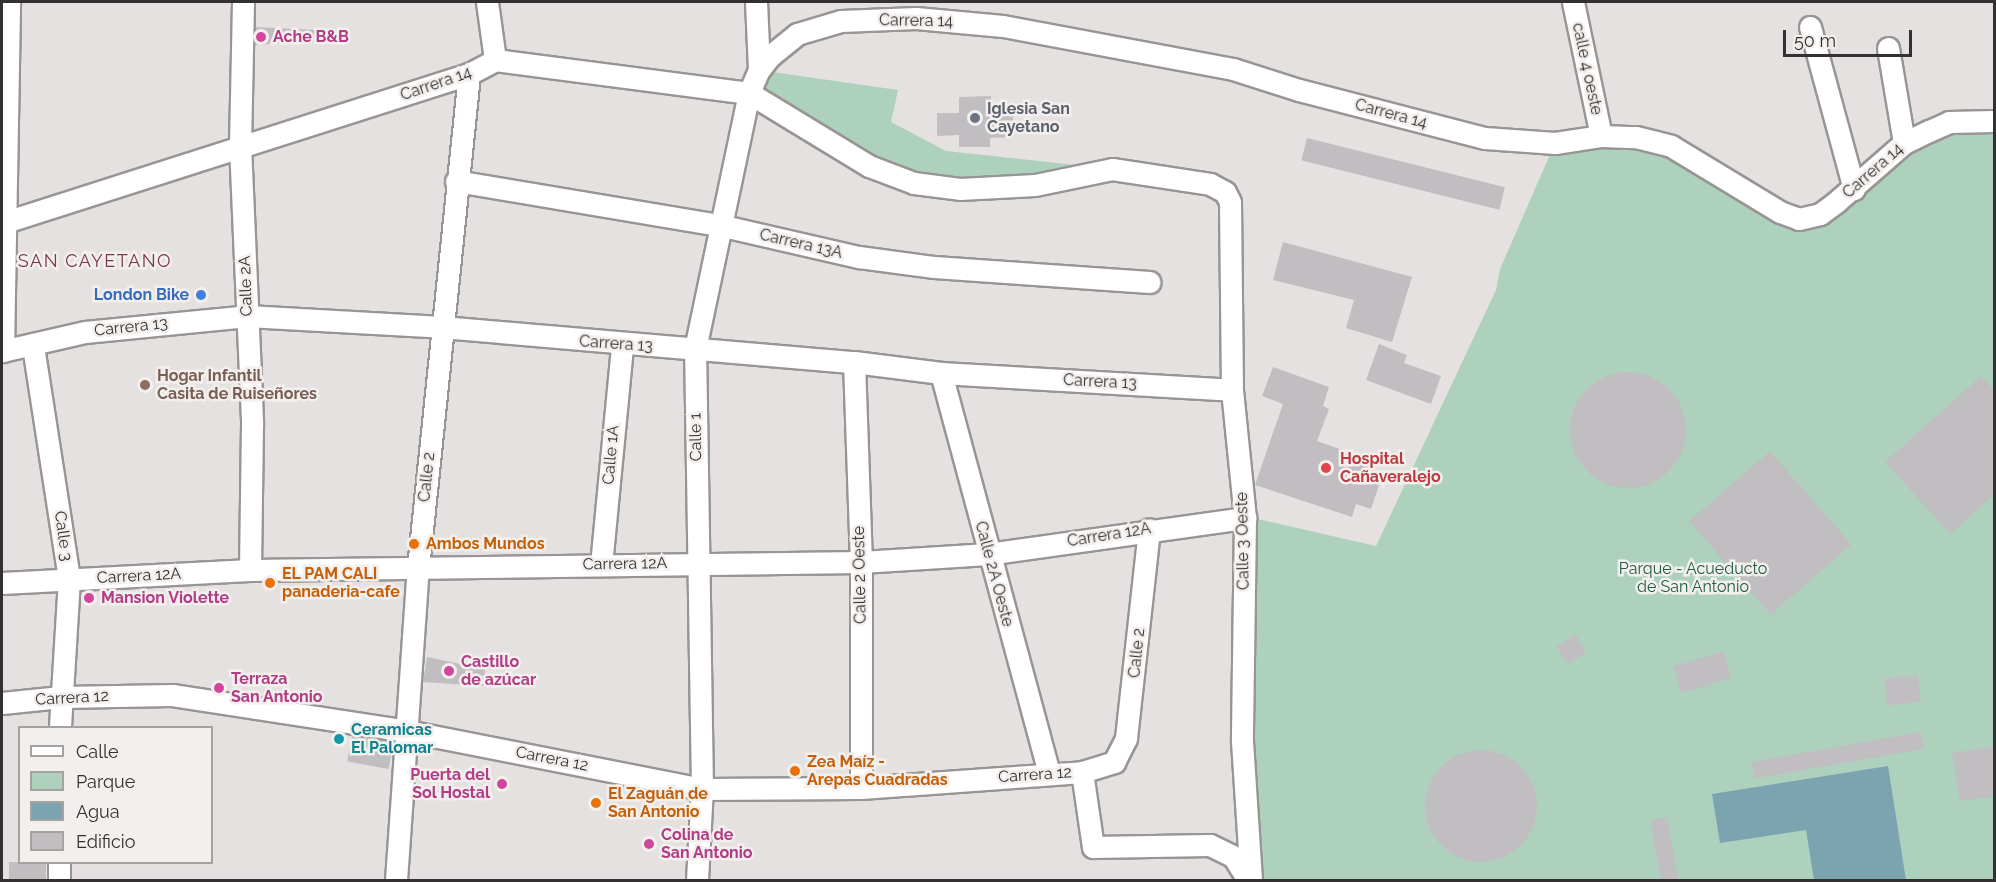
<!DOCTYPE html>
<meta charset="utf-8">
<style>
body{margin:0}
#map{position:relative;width:1996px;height:882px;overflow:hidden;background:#e5e1e0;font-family:Raleway,sans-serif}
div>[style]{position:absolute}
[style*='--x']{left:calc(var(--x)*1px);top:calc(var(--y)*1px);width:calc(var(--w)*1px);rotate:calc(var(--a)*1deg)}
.green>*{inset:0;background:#aed1be}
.water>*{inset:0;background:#7ca3b0}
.building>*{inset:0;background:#c1bec1;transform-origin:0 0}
.round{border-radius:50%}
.roads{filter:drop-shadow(2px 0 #989594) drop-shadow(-2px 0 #989594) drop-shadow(0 2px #989594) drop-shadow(0 -2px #989594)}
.minor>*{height:21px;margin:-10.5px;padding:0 10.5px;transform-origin:10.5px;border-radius:10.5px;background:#fff}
.dots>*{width:16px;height:16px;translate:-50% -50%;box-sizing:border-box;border:3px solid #f2efed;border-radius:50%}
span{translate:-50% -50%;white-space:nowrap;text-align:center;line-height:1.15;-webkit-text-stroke:5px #f2efed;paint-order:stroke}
.street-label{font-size:16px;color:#323030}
.hotel-label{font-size:16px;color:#b23c85;font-weight:700}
.left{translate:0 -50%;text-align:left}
.right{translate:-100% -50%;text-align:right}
.worship-label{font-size:16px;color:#5b616d;font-weight:700}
.shop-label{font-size:16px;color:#366cbe;font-weight:700}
.education-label{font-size:16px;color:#785e54;font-weight:700}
.health-label{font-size:16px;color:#be3a42;font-weight:700}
.food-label{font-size:16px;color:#c56008;font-weight:700}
.park-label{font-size:16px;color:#205d43}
.culture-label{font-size:16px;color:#0d838f;font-weight:700}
.neighbourhood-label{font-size:18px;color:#7c364d;letter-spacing:1.5px}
.frame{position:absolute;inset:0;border:3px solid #323030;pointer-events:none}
.legend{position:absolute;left:18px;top:726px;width:195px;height:138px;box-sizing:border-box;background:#f2efed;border:2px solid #a5a3a1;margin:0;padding:8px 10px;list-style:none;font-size:18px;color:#323030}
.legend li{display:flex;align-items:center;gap:12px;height:30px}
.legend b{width:30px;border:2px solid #a5a3a1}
.scale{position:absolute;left:1783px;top:30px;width:129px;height:27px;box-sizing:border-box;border:3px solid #323030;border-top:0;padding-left:8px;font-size:18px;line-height:21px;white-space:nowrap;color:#323030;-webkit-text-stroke:4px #f2efed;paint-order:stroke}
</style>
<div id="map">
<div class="green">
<i style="clip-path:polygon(759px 70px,898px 90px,891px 122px,946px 151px,1112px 169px,1093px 173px,914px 183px,749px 93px)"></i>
<i style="clip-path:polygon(1994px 121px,1994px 880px,1251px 880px,1253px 518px,1376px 546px,1496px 290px,1500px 269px,1555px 143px,1636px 137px,1799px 219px,1904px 143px)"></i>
</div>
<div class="water">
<i style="clip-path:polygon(1888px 766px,1906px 880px,1814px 880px,1806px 830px,1720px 843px,1712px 794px)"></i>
</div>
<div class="building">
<i style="clip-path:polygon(255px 27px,336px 31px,336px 40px,255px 45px)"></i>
<i style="clip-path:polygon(991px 96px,992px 111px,1013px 111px,1013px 137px,990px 138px,990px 147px,959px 147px,959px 135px,937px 136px,937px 113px,959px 113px,959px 97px)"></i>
<i style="left:1307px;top:138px;width:204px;height:23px;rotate:14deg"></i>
<i style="clip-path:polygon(1283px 242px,1412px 277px,1392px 342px,1346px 328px,1354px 300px,1273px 280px)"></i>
<i style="clip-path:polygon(1379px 344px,1407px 355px,1404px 363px,1441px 376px,1431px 404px,1366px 380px)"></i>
<i style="clip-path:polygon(1273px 367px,1329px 387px,1323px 406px,1329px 409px,1317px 441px,1374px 461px,1370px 472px,1382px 476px,1371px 509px,1356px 504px,1352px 517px,1255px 485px,1283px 404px,1262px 396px)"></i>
<i class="round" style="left:1570px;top:372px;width:116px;height:116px"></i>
<i style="clip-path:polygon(1981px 376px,1995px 391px,1995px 494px,1950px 534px,1885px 462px)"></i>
<i style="left:1770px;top:451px;width:124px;height:107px;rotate:49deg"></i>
<i style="left:1576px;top:635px;width:21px;height:22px;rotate:61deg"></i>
<i style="left:1723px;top:651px;width:28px;height:52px;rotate:73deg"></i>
<i style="clip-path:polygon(427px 657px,485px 669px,484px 686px,423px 682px)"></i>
<i style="left:1918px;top:675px;width:27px;height:34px;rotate:84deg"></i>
<i style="left:1921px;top:732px;width:17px;height:172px;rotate:80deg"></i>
<i style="left:352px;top:735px;width:42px;height:27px;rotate:10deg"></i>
<i style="clip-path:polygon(1995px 746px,1995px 796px,1960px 801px,1952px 753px)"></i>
<i class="round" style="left:1425px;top:750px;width:112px;height:112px"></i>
<i style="left:1667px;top:817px;width:64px;height:17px;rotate:80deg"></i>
<i style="left:9px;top:862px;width:37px;height:18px"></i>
</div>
<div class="roads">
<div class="minor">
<i style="--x:243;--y:2;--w:143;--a:91.2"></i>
<i style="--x:240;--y:145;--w:280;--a:87.5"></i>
<i style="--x:252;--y:425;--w:145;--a:90.8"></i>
<i style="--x:487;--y:2;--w:59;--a:82.1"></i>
<i style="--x:1573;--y:2;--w:137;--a:78.2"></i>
<i style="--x:1810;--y:27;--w:168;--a:74.8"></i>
<i style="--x:1888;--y:48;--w:96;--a:80.4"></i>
<i style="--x:759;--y:70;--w:18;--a:-52"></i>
<i style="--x:770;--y:56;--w:35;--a:-39"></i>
<i style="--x:797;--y:34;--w:46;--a:-16.5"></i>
<i style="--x:841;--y:21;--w:75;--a:-2.3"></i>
<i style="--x:916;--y:18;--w:87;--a:5.3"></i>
<i style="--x:1003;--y:26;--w:234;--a:10.6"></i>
<i style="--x:1233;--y:69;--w:69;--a:17.7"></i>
<i style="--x:1299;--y:90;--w:192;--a:14.5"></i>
<i style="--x:1485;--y:138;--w:70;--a:4.1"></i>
<i style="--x:1555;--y:143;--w:47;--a:-8.7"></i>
<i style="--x:1601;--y:136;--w:35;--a:2"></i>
<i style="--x:1636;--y:137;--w:36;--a:14"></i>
<i style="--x:1671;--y:146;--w:127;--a:31.2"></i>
<i style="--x:1780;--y:212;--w:20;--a:20"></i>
<i style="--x:1799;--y:219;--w:22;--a:-13"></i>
<i style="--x:1820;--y:214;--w:19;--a:-36"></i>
<i style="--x:1835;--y:203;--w:91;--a:-41"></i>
<i style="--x:1904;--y:143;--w:28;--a:-26"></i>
<i style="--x:1929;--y:131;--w:22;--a:-24"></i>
<i style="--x:1949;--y:122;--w:45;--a:-1.3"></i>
<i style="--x:456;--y:181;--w:267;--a:9.5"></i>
<i style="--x:719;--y:225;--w:144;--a:12.9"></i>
<i style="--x:859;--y:257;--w:76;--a:7.6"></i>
<i style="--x:934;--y:267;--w:216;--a:4"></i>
<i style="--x:2;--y:223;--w:490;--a:-17.7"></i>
<i style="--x:469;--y:74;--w:30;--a:-28"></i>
<i style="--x:495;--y:60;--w:256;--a:7.4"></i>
<i style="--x:749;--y:93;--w:140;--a:31.3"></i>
<i style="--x:869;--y:166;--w:48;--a:20.7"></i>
<i style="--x:914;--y:183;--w:46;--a:7.4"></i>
<i style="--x:960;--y:189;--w:75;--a:-3.1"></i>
<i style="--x:1035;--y:185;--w:79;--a:-11.7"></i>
<i style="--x:1112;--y:169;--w:99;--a:8.7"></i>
<i style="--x:1210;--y:184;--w:17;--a:28"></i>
<i style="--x:1225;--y:192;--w:11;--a:63"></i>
<i style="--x:1230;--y:202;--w:188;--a:89.4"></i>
<i style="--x:1232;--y:390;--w:129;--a:84.2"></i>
<i style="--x:1245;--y:518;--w:223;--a:90.8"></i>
<i style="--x:1242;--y:741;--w:139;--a:86.3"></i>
<i style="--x:33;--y:346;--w:236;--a:81.2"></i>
<i style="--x:69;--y:579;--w:149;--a:93.5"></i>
<i style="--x:2;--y:351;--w:85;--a:-12.9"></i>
<i style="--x:85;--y:332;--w:163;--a:-5.6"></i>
<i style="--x:247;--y:316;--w:195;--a:3.2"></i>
<i style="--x:442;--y:327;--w:413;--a:4.9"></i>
<i style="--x:854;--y:362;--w:88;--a:7.2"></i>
<i style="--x:941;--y:373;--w:291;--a:3.3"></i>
<i style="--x:3;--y:351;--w:349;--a:-89"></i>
<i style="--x:854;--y:362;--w:200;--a:88"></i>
<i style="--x:861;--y:562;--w:226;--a:90"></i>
<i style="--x:941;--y:373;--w:415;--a:74.9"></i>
<i style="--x:601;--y:565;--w:221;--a:-84.5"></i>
<i style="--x:2;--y:583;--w:248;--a:-3"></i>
<i style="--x:250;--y:570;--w:611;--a:-0.75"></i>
<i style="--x:861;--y:562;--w:127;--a:-3.6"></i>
<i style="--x:988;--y:554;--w:260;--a:-8"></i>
<i style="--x:2;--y:703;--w:59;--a:-5.8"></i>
<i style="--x:61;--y:697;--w:111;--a:-1"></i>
<i style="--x:172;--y:695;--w:238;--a:8.7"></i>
<i style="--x:407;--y:731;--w:301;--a:11.1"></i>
<i style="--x:702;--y:789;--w:159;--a:-0.4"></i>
<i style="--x:861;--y:788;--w:222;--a:-4.1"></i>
<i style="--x:1082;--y:772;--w:34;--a:-17"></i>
<i style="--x:1114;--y:762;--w:27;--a:-63"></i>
<i style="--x:1126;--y:738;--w:210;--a:-83.7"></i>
<i style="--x:1082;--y:772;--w:76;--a:81.7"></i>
<i style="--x:1093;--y:847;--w:117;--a:-1"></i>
<i style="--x:1210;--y:845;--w:25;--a:26"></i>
<i style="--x:1233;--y:856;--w:28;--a:58"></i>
<i style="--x:59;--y:880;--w:18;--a:-90"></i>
<i style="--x:396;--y:880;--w:313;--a:-86"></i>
<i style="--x:418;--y:568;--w:497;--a:-84.1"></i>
<i style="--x:697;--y:880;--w:91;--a:-86.9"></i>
<i style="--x:702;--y:789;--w:440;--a:-90.9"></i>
<i style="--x:695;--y:349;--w:262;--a:-78.1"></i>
<i style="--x:749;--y:93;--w:25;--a:-67"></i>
<i style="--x:759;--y:70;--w:68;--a:-92.5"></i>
</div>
</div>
<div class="dots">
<i style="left:261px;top:37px;background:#d1479c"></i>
<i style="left:975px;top:118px;background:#6b7280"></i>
<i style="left:201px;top:295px;background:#3f7fe0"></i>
<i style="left:145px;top:385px;background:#8d6e63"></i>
<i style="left:1326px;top:468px;background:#e0444e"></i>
<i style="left:414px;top:544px;background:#e8710a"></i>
<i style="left:270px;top:583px;background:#e8710a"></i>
<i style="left:89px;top:598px;background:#d1479c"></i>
<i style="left:449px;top:671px;background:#d1479c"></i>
<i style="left:219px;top:688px;background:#d1479c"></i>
<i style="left:339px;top:739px;background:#0f9aa8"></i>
<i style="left:795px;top:771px;background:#e8710a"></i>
<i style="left:502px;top:784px;background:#d1479c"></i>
<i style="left:596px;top:803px;background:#e8710a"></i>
<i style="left:649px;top:844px;background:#d1479c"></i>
</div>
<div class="street-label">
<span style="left:916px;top:21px;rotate:1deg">Carrera 14</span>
<span style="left:1587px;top:69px;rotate:78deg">calle 4 oeste</span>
<span style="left:436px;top:84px;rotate:-19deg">Carrera 14</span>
<span style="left:1391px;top:114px;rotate:15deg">Carrera 14</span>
<span style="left:1873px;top:171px;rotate:-41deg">Carrera 14</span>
<span style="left:801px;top:244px;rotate:13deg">Carrera 13A</span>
<span style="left:246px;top:286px;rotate:-92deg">Calle 2A</span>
<span style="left:131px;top:327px;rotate:-6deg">Carrera 13</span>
<span style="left:616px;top:344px;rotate:4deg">Carrera 13</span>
<span style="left:1100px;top:382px;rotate:3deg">Carrera 13</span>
<span style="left:696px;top:437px;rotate:-91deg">Calle 1</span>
<span style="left:611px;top:455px;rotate:-85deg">Calle 1A</span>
<span style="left:427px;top:477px;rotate:-84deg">Calle 2</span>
<span style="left:1109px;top:535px;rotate:-9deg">Carrera 12A</span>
<span style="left:63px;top:536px;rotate:82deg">Calle 3</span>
<span style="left:1243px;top:541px;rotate:-91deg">Calle 3 Oeste</span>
<span style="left:625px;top:564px;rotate:-1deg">Carrera 12A</span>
<span style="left:994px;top:574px;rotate:75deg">Calle 2A Oeste</span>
<span style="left:860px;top:575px;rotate:-91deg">Calle 2 Oeste</span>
<span style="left:139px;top:576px;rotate:-3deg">Carrera 12A</span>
<span style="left:1137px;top:653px;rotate:-84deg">Calle 2</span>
<span style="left:72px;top:698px;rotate:-3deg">Carrera 12</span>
<span style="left:552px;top:759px;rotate:11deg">Carrera 12</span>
<span style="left:1035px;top:775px;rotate:-4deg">Carrera 12</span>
</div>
<div class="hotel-label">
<span class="left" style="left:273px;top:37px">Ache B&amp;B</span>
<span class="left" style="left:101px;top:598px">Mansion Violette</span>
<span class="left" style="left:461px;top:671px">Castillo<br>de azúcar</span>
<span class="left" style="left:231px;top:688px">Terraza<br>San Antonio</span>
<span class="right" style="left:490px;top:784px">Puerta del<br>Sol Hostal</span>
<span class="left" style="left:661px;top:844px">Colina de<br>San Antonio</span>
</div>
<div class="worship-label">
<span class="left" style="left:987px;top:118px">Iglesia San<br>Cayetano</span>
</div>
<div class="shop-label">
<span class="right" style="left:189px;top:295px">London Bike</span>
</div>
<div class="education-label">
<span class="left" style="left:157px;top:385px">Hogar Infantil<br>Casita de Ruiseñores</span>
</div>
<div class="health-label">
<span class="left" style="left:1340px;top:468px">Hospital<br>Cañaveralejo</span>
</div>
<div class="food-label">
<span class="left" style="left:426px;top:544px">Ambos Mundos</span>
<span class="left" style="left:282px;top:583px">EL PAM CALI<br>panaderia-cafe</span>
<span class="left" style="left:807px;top:771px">Zea Maíz -<br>Arepas Cuadradas</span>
<span class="left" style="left:608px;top:803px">El Zaguán de<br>San Antonio</span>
</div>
<div class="park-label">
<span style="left:1693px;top:578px">Parque - Acueducto<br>de San Antonio</span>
</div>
<div class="culture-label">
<span class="left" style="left:351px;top:739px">Ceramicas<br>El Palomar</span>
</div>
<div class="neighbourhood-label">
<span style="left:95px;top:261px">SAN CAYETANO</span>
</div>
<div class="frame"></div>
<ul class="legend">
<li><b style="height:8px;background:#fff"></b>Calle</li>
<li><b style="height:16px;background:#aed1be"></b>Parque</li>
<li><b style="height:16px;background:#7ca3b0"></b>Agua</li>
<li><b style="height:16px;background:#c1bec1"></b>Edificio</li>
</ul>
<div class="scale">50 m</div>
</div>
